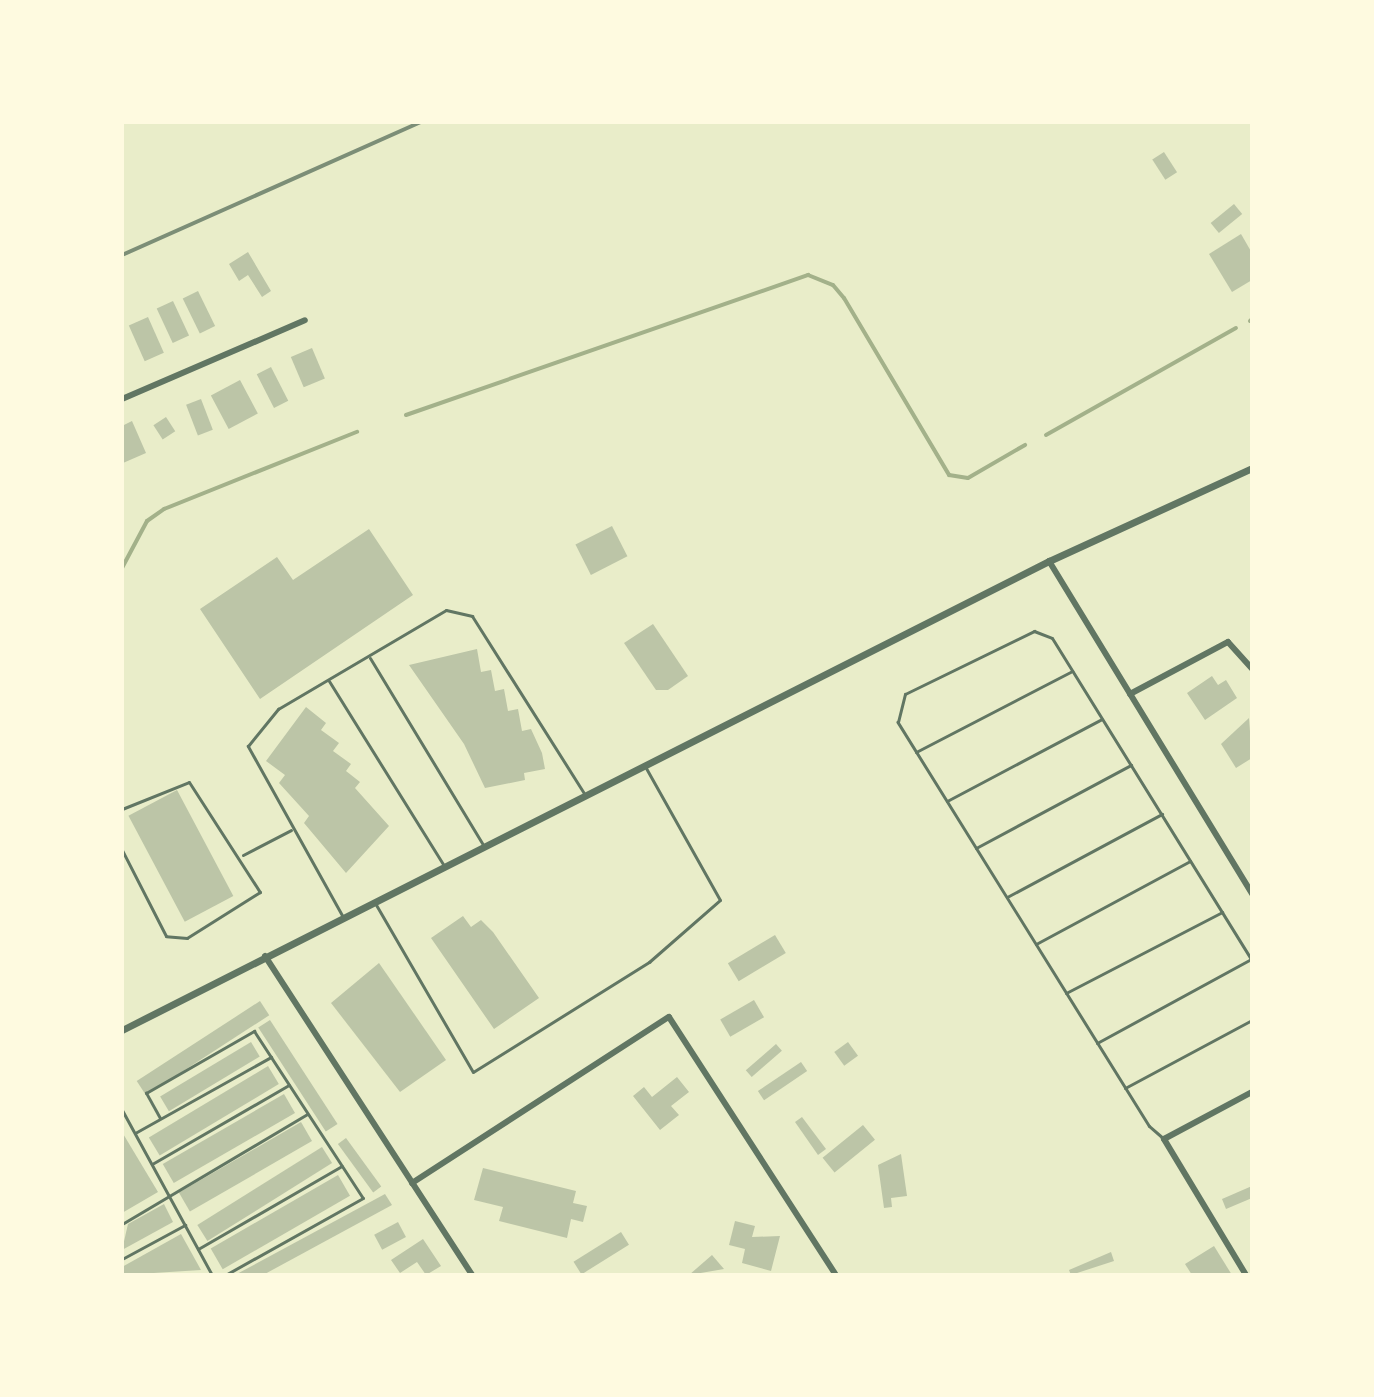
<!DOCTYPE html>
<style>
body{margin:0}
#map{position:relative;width:1374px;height:1397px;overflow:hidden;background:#e9edc9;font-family:"Noto Sans",sans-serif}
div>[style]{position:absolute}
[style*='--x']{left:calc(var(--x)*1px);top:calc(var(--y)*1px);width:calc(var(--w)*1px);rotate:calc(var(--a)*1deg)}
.stream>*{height:4px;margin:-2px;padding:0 2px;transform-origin:2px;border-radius:2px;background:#a3b18a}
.building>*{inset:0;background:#bcc5a7;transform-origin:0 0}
.service>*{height:3px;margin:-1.5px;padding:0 1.5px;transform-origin:1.5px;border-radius:1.5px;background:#617663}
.minor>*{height:6px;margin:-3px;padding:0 3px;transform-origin:3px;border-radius:3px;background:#617663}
.tertiary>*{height:7px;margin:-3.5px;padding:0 3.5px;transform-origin:3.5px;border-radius:3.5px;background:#617663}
.rail>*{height:4px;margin:-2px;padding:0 2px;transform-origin:2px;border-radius:2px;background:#7c8e77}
span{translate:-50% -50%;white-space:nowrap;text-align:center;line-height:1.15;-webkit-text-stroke:7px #fefae0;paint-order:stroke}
.frame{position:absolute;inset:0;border:124px solid #fefae0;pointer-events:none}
</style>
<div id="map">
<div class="stream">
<i style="--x:1250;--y:321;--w:3;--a:-45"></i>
<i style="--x:406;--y:415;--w:426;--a:-19.2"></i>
<i style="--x:808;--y:275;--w:27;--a:22"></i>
<i style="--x:833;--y:285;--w:17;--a:50"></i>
<i style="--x:844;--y:298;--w:206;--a:59.3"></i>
<i style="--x:949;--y:475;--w:19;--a:9"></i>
<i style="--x:968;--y:478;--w:66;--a:-30.1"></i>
<i style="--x:1046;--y:435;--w:218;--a:-29.4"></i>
<i style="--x:122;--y:568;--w:53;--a:-62"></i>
<i style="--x:147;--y:521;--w:21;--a:-35"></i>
<i style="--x:164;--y:509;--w:208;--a:-21.8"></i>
</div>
<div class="building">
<i style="left:1164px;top:152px;width:24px;height:14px;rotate:57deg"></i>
<i style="left:1234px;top:204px;width:13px;height:30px;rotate:51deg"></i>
<i style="clip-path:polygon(1241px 234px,1252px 253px,1252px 280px,1232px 292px,1209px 254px)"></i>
<i style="clip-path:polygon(248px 252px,271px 291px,262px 297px,248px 275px,239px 281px,229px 264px)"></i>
<i style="left:198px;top:291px;width:39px;height:17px;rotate:64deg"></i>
<i style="left:173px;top:301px;width:38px;height:18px;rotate:65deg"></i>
<i style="left:148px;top:317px;width:39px;height:21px;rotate:66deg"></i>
<i style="left:312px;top:348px;width:33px;height:23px;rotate:67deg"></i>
<i style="left:271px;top:367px;width:38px;height:16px;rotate:63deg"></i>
<i style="left:240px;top:380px;width:38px;height:33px;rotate:62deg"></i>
<i style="left:201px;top:399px;width:33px;height:16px;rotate:69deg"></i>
<i style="left:166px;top:417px;width:17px;height:15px;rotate:57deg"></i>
<i style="clip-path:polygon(132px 421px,146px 453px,123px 463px,122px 426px)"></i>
<i style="left:612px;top:526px;width:34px;height:41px;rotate:63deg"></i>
<i style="clip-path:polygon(369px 529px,413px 595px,260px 699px,200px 609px,277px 557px,293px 580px)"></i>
<i style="clip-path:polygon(653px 624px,688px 676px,668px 690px,656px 690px,624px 643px)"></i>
<i style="clip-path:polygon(477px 649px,481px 672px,491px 670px,495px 691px,504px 689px,508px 711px,518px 709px,522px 731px,531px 729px,542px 753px,545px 769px,524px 773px,525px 780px,485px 788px,464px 744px,409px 665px)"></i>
<i style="clip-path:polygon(1212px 676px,1218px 685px,1226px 680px,1237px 698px,1205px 720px,1187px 693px)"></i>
<i style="clip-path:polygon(306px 707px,326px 723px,321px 730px,339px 743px,333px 751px,351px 764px,346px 771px,360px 782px,355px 788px,389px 826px,346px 873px,304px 823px,309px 816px,279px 783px,285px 775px,266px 761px)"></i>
<i style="clip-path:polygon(1249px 718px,1252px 758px,1236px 768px,1221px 744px)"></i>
<i style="left:177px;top:790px;width:120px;height:55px;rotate:62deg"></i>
<i style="clip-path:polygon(463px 916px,471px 927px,481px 920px,493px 932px,539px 998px,494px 1029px,431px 938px)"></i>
<i style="left:775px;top:935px;width:21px;height:55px;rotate:59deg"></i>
<i style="clip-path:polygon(379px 963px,446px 1060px,400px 1092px,331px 1003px)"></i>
<i style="left:754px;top:1000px;width:20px;height:39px;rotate:60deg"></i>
<i style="left:260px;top:1001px;width:17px;height:147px;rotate:57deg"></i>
<i style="left:270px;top:1020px;width:124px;height:14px;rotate:57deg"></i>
<i style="left:251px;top:1042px;width:17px;height:106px;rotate:59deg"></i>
<i style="left:848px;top:1042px;width:17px;height:17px;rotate:54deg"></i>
<i style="left:776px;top:1044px;width:9px;height:40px;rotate:49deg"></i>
<i style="left:801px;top:1062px;width:11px;height:52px;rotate:56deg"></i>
<i style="left:268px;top:1066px;width:21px;height:139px;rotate:59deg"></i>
<i style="clip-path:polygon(677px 1077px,689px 1092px,671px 1106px,679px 1115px,660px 1130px,633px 1096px,644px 1087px,652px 1097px)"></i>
<i style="left:284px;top:1094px;width:22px;height:140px;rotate:60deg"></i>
<i style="clip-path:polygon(802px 1117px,826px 1149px,818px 1155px,795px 1122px)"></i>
<i style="left:301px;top:1122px;width:22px;height:141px;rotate:60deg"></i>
<i style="left:863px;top:1125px;width:19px;height:52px;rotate:51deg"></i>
<i style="clip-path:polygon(122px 1132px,158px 1192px,122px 1213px)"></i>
<i style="left:346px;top:1138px;width:60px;height:10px;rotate:54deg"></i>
<i style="left:322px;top:1147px;width:19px;height:147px;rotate:58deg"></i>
<i style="clip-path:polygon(901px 1154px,907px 1196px,891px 1198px,892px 1207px,884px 1208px,878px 1165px)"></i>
<i style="clip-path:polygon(483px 1168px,576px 1191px,573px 1203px,587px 1206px,583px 1222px,571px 1219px,567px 1238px,499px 1221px,503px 1207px,474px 1200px)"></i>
<i style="left:338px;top:1175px;width:24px;height:147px;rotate:60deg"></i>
<i style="clip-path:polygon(1252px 1186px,1252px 1198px,1226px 1209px,1222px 1199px)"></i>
<i style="clip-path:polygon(385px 1194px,392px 1205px,263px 1275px,235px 1275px)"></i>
<i style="clip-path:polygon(164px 1204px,173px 1222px,122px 1250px,128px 1224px)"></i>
<i style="clip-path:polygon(735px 1221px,755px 1226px,752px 1237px,780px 1236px,771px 1271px,742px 1263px,745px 1249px,729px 1245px)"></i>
<i style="left:398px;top:1222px;width:17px;height:27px;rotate:62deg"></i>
<i style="left:621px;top:1232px;width:15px;height:56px;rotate:58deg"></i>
<i style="clip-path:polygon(181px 1234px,201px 1270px,122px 1275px,122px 1267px)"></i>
<i style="clip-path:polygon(423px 1239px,441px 1266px,426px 1275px,417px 1262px,400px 1273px,391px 1260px)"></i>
<i style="clip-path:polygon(1214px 1246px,1232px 1275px,1192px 1275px,1185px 1264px)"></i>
<i style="clip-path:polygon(1111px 1252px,1114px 1261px,1071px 1275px,1069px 1270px)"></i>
<i style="clip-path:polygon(712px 1255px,724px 1269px,689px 1275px)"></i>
</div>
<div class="service">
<i style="--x:370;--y:658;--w:220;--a:58.8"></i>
<i style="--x:329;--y:681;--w:218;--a:58.1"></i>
<i style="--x:916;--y:752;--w:176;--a:-27.4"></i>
<i style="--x:947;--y:801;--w:175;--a:-27.9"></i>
<i style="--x:122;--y:809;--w:72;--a:-21.9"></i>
<i style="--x:189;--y:782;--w:131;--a:57.2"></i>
<i style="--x:260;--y:892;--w:86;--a:147.8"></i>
<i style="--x:187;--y:938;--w:21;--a:-175"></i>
<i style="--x:166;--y:936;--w:97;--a:-117.1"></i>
<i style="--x:976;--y:848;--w:176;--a:-28.2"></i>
<i style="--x:243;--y:855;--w:54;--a:-27.5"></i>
<i style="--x:1007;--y:897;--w:176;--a:-28.2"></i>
<i style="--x:375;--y:903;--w:195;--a:59.9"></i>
<i style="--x:473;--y:1072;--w:208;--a:-32"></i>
<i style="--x:649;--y:962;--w:94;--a:-41.1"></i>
<i style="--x:720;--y:900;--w:151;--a:-119.3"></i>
<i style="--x:343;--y:917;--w:196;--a:-119.1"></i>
<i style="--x:248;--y:746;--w:48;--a:-51"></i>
<i style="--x:278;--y:709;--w:195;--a:-30.5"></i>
<i style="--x:446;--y:610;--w:27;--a:13"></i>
<i style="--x:472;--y:616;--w:212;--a:57.7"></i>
<i style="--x:1036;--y:944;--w:175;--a:-28.3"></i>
<i style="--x:1066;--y:993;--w:176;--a:-27.4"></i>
<i style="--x:1097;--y:1043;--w:175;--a:-28.6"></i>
<i style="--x:1125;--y:1088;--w:144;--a:-28.2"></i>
<i style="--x:122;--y:1110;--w:186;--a:61.4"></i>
<i style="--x:160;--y:1118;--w:29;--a:-119"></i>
<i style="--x:146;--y:1093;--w:125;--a:-29.9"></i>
<i style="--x:254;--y:1031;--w:199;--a:56.9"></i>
<i style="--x:363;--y:1198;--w:158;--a:150.8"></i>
<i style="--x:135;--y:1133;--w:156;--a:-29.2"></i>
<i style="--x:1164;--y:1139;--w:20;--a:-139"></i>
<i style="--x:1149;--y:1126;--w:476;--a:-121.9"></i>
<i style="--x:898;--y:722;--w:29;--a:-76"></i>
<i style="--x:905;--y:694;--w:144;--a:-26"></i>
<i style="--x:1034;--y:631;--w:19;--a:21"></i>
<i style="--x:1052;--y:638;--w:379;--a:58.2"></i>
<i style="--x:152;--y:1164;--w:158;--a:-30"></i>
<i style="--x:122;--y:1224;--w:215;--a:-30.7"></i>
<i style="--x:198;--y:1249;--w:166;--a:-30"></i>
<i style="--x:122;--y:1259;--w:72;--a:-28.4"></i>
<i style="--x:206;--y:1275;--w:18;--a:0"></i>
</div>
<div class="minor">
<i style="--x:122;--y:399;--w:199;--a:-23.3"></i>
<i style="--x:1049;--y:561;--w:390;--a:58.6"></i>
<i style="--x:1130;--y:694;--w:111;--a:-28"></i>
<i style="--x:1228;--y:642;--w:36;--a:48"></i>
<i style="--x:265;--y:956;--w:380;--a:57"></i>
<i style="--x:412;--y:1183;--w:306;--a:-32.9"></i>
<i style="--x:669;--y:1017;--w:307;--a:57.1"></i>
<i style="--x:1246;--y:1275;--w:159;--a:-121.1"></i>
<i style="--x:1164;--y:1139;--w:100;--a:-28.1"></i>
</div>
<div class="tertiary">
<i style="--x:122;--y:1030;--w:1039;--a:-26.84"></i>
<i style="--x:1049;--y:561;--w:223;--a:-24.6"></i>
</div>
<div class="rail">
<i style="--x:122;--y:255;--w:327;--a:-24"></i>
</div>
<div class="frame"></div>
</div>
